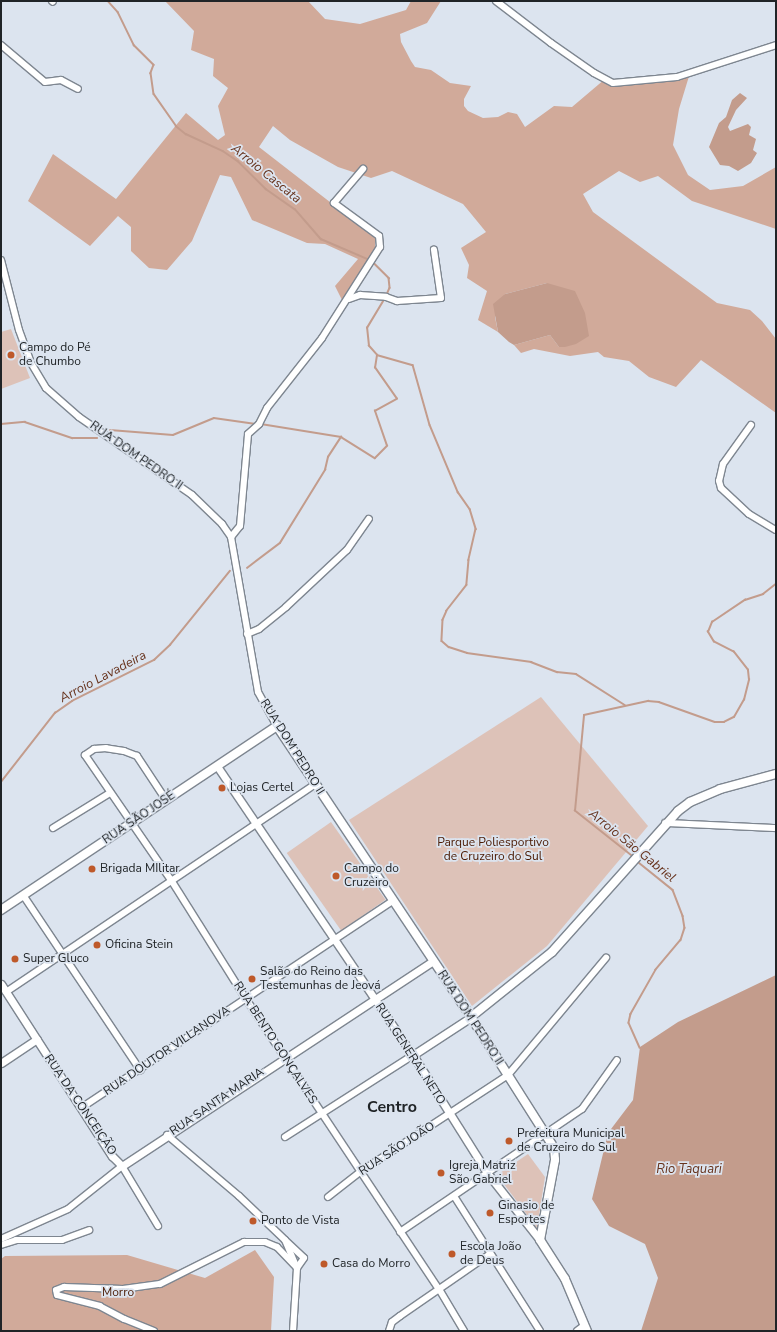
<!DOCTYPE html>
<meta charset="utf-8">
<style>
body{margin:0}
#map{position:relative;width:777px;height:1332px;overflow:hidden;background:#dce4ef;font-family:"Nunito Sans",sans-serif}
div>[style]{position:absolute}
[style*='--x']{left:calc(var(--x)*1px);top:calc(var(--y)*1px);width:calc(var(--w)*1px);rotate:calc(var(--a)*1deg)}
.green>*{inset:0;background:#ddc2b8;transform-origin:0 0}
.forest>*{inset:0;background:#d1aa9a}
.water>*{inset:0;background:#c39c8c}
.stream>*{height:1.5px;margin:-0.75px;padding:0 0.75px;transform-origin:0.75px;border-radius:0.75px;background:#c39c8c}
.roads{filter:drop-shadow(1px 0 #7e8690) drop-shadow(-1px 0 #7e8690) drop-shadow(0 1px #7e8690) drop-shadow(0 -1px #7e8690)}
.minor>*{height:6px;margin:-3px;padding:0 3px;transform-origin:3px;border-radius:3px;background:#fff}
.tertiary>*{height:7px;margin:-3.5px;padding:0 3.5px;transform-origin:3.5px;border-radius:3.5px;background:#fff}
.secondary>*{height:8px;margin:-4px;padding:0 4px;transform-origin:4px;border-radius:4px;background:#fff}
.dots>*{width:11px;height:11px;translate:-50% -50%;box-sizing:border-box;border:2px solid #dce4ef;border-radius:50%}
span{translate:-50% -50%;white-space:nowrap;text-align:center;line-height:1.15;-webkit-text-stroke:3.5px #dce4ef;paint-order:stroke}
.poi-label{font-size:12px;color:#202427}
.left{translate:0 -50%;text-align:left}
.street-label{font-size:12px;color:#202427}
.park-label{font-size:12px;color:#4a1902}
.water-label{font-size:13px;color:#67331d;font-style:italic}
.district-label{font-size:16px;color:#202427;font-weight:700}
.frame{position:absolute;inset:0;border:2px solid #202427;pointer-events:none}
</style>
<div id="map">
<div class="green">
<i style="clip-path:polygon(11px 329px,30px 378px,1px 389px,1px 332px)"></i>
<i style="clip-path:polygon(541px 697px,648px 826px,547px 946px,472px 1006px,349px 820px)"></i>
<i style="left:331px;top:822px;width:95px;height:54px;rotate:55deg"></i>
<i style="clip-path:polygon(528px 1154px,545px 1177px,537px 1228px,497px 1175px)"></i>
</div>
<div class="forest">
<i style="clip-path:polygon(165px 1px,308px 1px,325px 19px,360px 24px,406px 10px,411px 1px,441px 1px,427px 23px,400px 34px,401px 42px,411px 61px,415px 67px,431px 70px,450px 83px,471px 86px,464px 99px,464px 106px,468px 111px,483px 118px,498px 117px,508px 112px,517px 114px,525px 127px,554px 106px,572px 107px,605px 79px,613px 83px,690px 73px,679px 109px,673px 145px,688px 175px,710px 190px,743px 186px,776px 167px,776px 229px,692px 201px,658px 176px,640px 182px,619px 171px,583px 194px,593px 212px,717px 303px,750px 310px,762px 321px,776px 339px,776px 413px,701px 360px,676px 387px,649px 377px,629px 361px,604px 357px,598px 352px,570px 356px,534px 349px,521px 353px,514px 345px,550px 335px,559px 347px,547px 283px,505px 294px,495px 317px,498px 332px,478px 320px,487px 291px,467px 278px,469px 265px,461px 248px,486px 232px,463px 204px,392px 171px,371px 178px,338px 167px,290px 140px,273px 126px,259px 147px,375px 237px,375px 251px,343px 302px,335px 286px,358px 259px,325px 244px,307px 243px,252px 220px,231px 177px,220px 175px,192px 241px,167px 270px,149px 268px,131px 251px,131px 227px,118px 216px,90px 246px,28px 201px,53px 154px,116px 199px,186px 113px,218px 140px,225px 135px,218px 106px,228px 88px,213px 76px,214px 59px,191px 50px,194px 31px)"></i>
<i style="clip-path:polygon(255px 1250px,274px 1277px,271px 1331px,1px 1331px,1px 1259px,5px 1256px,127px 1255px,205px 1278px)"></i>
</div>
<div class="water">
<i style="clip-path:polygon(740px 93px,747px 98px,736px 110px,728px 127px,730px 131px,748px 124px,751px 127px,749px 135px,756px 139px,753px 150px,757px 153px,751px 163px,738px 171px,729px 166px,720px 165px,709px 147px,719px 123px,726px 117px,732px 100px)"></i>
<i style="clip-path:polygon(547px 283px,575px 291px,585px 313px,589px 336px,576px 344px,565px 347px,559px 347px,550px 335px,514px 345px,509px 342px,498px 332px,493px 304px,505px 294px)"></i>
<i style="clip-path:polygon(776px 975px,776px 1331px,641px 1331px,658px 1278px,645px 1244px,609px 1226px,592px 1199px,608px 1133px,633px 1100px,640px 1047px,678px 1022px)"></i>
</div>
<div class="stream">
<i style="--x:108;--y:1;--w:15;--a:48"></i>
<i style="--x:118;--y:12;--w:37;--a:64"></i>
<i style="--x:134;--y:45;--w:28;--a:45"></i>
<i style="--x:154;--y:65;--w:9;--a:111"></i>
<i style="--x:151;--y:73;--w:21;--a:82"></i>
<i style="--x:154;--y:94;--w:39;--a:55"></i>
<i style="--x:176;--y:126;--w:13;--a:39"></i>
<i style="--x:186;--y:134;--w:41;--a:24.7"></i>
<i style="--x:223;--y:151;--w:18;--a:34"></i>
<i style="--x:238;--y:161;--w:40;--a:45"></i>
<i style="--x:266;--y:189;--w:35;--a:35"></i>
<i style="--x:295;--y:209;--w:40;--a:49"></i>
<i style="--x:321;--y:239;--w:53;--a:23.2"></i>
<i style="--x:373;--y:262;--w:23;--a:45"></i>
<i style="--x:389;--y:278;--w:10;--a:84"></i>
<i style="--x:390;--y:288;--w:8;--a:113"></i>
<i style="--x:377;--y:355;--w:12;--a:-132"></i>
<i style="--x:369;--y:346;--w:18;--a:-96"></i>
<i style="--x:367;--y:328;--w:35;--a:-59"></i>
<i style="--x:1;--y:424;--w:24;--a:-5"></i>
<i style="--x:25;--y:422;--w:50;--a:18.8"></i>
<i style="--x:72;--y:438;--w:25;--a:0"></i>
<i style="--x:261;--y:424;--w:81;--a:9.2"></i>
<i style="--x:341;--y:437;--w:40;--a:32"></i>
<i style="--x:375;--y:458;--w:17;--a:-45"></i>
<i style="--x:387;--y:446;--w:37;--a:-109"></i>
<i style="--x:375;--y:411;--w:25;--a:-29"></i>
<i style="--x:397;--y:399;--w:38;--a:-125"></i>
<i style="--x:375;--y:368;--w:13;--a:-81"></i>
<i style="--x:377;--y:355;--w:37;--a:16"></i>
<i style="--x:413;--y:365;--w:62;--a:74.2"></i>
<i style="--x:430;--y:425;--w:73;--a:67.3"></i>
<i style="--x:458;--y:492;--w:21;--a:55"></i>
<i style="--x:470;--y:509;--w:21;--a:73"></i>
<i style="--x:476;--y:529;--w:32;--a:103"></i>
<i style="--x:469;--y:560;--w:25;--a:95"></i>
<i style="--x:467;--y:585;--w:33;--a:128"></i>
<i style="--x:447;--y:611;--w:10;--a:114"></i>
<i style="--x:443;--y:620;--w:21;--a:93"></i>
<i style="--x:442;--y:641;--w:9;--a:41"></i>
<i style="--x:449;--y:647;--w:19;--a:18"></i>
<i style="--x:467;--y:653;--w:65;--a:8"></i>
<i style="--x:531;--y:662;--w:28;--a:21"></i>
<i style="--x:557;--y:672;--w:19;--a:6"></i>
<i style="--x:576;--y:674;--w:58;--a:32.3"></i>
<i style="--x:110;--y:430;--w:63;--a:4.5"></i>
<i style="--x:173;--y:435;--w:44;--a:-22.5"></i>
<i style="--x:214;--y:418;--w:42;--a:8.1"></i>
<i style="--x:247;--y:568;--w:41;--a:-37.1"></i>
<i style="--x:280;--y:543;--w:86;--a:-58.3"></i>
<i style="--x:325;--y:470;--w:13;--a:-77"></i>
<i style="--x:328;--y:457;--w:24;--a:-57"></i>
<i style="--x:1;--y:782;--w:88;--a:-52"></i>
<i style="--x:55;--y:713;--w:21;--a:-35"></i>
<i style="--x:72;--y:701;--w:92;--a:-26.6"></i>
<i style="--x:154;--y:660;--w:22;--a:-43"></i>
<i style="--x:170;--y:645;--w:95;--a:-51"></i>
<i style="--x:633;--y:857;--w:74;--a:-141.6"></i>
<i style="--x:575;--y:811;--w:96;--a:-84.6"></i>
<i style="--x:584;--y:715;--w:66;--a:-12.3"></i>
<i style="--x:648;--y:701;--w:11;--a:5"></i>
<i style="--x:659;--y:702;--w:59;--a:19.7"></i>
<i style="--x:715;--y:722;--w:9;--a:0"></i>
<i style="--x:724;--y:722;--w:11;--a:-27"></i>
<i style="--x:734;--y:717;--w:20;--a:-60"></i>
<i style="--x:744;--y:700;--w:21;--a:-76"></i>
<i style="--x:749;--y:680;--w:10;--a:-96"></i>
<i style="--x:748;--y:670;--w:23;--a:-128"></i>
<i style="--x:734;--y:652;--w:22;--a:-153"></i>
<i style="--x:714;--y:642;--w:12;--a:-121"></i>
<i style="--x:708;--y:632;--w:11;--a:-68"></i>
<i style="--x:712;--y:622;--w:40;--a:-34"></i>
<i style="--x:745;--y:600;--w:19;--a:-18"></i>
<i style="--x:763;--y:594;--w:16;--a:-38"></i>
<i style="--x:637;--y:861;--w:46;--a:38.9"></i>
<i style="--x:673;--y:890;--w:28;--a:69"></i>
<i style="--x:683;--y:916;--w:12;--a:81"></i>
<i style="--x:685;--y:928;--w:13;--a:108"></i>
<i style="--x:681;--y:940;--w:39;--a:130"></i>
<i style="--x:656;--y:970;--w:51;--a:119.6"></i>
<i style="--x:631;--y:1014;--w:9;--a:103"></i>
<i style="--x:629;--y:1023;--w:27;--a:66"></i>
</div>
<div class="roads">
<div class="minor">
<i style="--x:52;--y:1;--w:1;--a:45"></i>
<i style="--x:496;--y:1;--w:69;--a:37.4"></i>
<i style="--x:551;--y:43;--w:52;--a:34.9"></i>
<i style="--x:594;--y:73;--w:21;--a:28"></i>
<i style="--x:613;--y:83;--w:64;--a:-5.4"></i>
<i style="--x:677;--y:77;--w:104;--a:-17.9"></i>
<i style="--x:1;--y:45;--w:57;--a:40.1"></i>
<i style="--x:45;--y:82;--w:16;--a:-7"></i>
<i style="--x:61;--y:80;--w:19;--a:28"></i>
<i style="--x:1;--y:260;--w:72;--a:75.6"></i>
<i style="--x:19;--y:330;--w:35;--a:70"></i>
<i style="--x:31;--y:363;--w:29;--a:59"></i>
<i style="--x:46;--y:388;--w:44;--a:41.3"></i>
<i style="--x:79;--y:417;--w:137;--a:34.6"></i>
<i style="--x:192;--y:495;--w:42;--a:44"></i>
<i style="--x:222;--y:524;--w:16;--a:55"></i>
<i style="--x:231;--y:537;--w:157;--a:80.1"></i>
<i style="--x:258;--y:692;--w:39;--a:61"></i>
<i style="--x:349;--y:299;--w:12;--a:-20"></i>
<i style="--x:360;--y:295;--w:26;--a:4"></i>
<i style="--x:386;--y:297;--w:12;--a:20"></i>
<i style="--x:397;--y:301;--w:44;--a:-3.9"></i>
<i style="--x:441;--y:298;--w:49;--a:-98.3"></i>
<i style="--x:751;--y:425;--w:48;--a:125.7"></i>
<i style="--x:723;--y:464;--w:17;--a:103"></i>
<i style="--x:719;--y:481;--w:7;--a:74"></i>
<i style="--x:721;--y:488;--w:38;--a:43"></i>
<i style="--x:749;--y:514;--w:31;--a:31"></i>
<i style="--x:231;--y:537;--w:14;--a:-51"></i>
<i style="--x:240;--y:526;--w:92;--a:-85"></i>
<i style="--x:248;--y:434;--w:15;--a:-42"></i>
<i style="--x:259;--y:424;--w:18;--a:-63"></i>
<i style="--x:267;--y:408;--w:89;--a:-51.8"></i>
<i style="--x:322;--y:338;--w:108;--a:-57.5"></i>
<i style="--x:380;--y:247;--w:11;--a:-95"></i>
<i style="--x:379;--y:236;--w:56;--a:-143.7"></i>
<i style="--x:334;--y:203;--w:45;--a:-49.5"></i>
<i style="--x:247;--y:634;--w:13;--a:-23"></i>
<i style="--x:259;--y:629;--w:35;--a:-39"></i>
<i style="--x:286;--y:607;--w:83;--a:-43.1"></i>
<i style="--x:347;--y:550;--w:38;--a:-55"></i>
<i style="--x:166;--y:800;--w:53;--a:-123.4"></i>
<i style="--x:137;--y:756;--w:14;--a:-159"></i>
<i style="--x:124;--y:751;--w:18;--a:-171"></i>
<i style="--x:106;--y:748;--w:12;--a:175"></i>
<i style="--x:94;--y:749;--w:11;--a:146"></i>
<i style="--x:85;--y:755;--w:152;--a:55.5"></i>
<i style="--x:171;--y:880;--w:141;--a:57.8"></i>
<i style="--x:246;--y:999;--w:348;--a:56.4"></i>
<i style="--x:439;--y:1289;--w:49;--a:59.2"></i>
<i style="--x:665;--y:823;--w:111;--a:2.6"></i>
<i style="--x:53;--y:828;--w:67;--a:-31.6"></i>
<i style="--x:23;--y:895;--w:211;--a:56.2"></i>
<i style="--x:6;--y:992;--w:372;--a:-33.9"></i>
<i style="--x:81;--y:1108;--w:374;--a:-33.6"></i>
<i style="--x:167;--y:1135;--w:94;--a:40.3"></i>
<i style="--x:239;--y:1196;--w:64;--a:43.7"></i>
<i style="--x:285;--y:1240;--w:30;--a:67"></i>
<i style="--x:297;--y:1268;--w:63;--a:93.6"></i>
<i style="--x:285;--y:1137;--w:152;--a:-32.6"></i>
<i style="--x:454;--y:1196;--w:160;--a:57.5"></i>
<i style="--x:328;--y:1197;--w:41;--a:-38"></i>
<i style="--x:360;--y:1172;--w:177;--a:-33.2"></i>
<i style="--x:508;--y:1075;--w:153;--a:-50.1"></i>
<i style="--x:400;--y:1232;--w:220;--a:-34.1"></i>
<i style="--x:582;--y:1109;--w:60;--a:-54.5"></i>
<i style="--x:1;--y:1239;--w:73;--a:-24.1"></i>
<i style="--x:68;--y:1209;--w:69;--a:-38.5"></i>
<i style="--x:122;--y:1166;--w:70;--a:59"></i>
<i style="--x:287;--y:1242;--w:23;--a:43"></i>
<i style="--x:304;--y:1258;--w:12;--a:125"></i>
<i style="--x:1;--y:1245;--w:16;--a:-18"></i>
<i style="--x:16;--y:1240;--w:46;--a:0"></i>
<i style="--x:62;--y:1240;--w:29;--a:-20"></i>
<i style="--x:154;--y:1331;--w:32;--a:-158"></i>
<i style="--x:124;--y:1319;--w:27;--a:-152"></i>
<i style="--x:100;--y:1306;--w:44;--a:-165.7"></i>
<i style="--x:57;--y:1295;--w:5;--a:-101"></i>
<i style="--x:56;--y:1290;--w:9;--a:-21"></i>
<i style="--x:64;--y:1287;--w:59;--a:1.9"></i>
<i style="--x:123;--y:1289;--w:37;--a:-8"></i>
<i style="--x:160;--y:1284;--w:94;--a:-26.6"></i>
<i style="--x:244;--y:1242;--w:21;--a:0"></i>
<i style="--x:265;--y:1242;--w:13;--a:23"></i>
<i style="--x:277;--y:1247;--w:29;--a:46"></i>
<i style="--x:389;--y:1331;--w:9;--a:-72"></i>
<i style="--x:392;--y:1322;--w:10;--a:-37"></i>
<i style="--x:400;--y:1316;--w:109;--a:-34.6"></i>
<i style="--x:577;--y:1331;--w:10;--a:-37"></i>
</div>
<div class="tertiary">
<i style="--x:217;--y:766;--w:349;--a:55.9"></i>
<i style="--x:413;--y:1055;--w:141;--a:57.8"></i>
<i style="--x:488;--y:1174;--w:84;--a:51.8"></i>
<i style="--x:1;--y:984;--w:205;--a:57.2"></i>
<i style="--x:112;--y:1156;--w:14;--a:45"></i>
<i style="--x:122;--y:1166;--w:372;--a:-33.4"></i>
<i style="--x:413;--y:1055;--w:69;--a:-33.2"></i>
<i style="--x:1;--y:1063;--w:43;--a:-33.7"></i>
</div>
<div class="secondary">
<i style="--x:1;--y:910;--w:332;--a:-33.7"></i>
<i style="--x:277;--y:726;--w:350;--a:56.3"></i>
<i style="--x:471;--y:1017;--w:155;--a:57.6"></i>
<i style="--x:554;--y:1148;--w:12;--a:85"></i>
<i style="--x:555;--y:1160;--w:81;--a:100.6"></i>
<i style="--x:540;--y:1240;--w:46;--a:57.3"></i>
<i style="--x:565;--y:1279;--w:56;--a:67.1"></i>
<i style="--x:471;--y:1017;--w:104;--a:-38.7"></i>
<i style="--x:552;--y:952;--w:189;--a:-48.2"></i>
<i style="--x:678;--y:811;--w:15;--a:-37"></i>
<i style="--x:690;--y:802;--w:33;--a:-23"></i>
<i style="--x:720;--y:789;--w:58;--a:-15"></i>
</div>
</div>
<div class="dots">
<i style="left:11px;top:355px;background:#be592a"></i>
<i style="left:222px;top:788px;background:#be592a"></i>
<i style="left:92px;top:869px;background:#be592a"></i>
<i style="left:336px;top:876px;background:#be592a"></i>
<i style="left:97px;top:945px;background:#be592a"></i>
<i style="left:15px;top:959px;background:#be592a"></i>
<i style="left:252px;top:979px;background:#be592a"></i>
<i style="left:509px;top:1141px;background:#be592a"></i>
<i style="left:441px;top:1173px;background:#be592a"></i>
<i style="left:490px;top:1213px;background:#be592a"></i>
<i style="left:253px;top:1221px;background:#be592a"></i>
<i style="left:452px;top:1254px;background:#be592a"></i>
<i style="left:324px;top:1264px;background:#be592a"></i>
</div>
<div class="poi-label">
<span class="left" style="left:19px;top:355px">Campo do Pé<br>de Chumbo</span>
<span class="left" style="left:230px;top:788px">Lojas Certel</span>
<span class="left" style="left:100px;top:869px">Brigada MIlitar</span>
<span class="left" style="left:344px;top:876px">Campo do<br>Cruzeiro</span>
<span class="left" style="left:105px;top:945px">Oficina Stein</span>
<span class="left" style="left:23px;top:959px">Super Gluco</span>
<span class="left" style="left:260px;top:979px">Salão do Reino das<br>Testemunhas de Jeová</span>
<span class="left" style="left:517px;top:1141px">Prefeitura Municipal<br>de Cruzeiro do Sul</span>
<span class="left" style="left:449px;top:1173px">Igreja Matriz<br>São Gabriel</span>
<span class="left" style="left:498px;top:1213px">Ginasio de<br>Esportes</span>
<span class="left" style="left:261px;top:1221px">Ponto de Vista</span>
<span class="left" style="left:460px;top:1254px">Escola João<br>de Deus</span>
<span class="left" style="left:332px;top:1264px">Casa do Morro</span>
</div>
<div class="street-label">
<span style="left:136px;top:456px;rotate:35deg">RUA DOM PEDRO II</span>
<span style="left:292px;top:747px;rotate:58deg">RUA DOM PEDRO II</span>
<span style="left:139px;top:818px;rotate:-34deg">RUA SÃO JOSÉ</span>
<span style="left:470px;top:1018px;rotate:57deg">RUA DOM PEDRO II</span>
<span style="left:275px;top:1043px;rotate:57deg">RUA BENTO GONÇALVES</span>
<span style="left:167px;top:1051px;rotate:-34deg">RUA DOUTOR VILLANOVA</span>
<span style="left:410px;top:1054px;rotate:57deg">RUA GENERAL NETO</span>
<span style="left:217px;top:1102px;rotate:-34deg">RUA SANTA MARIA</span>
<span style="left:80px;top:1105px;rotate:56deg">RUA DA CONCEIÇÃO</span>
<span style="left:397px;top:1149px;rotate:-33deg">RUA SÃO JOÃO</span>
</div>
<div class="park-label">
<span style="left:493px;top:850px">Parque Poliesportivo<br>de Cruzeiro do Sul</span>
<span style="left:118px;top:1293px">Morro</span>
</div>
<div class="water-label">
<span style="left:266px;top:174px;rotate:39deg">Arroio Cascata</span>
<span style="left:103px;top:677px;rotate:-28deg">Arroio Lavadeira</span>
<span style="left:632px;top:846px;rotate:39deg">Arroio São Gabriel</span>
<span style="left:689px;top:1169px">Rio Taquari</span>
</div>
<div class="district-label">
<span style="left:392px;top:1107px">Centro</span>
</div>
<div class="frame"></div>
</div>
